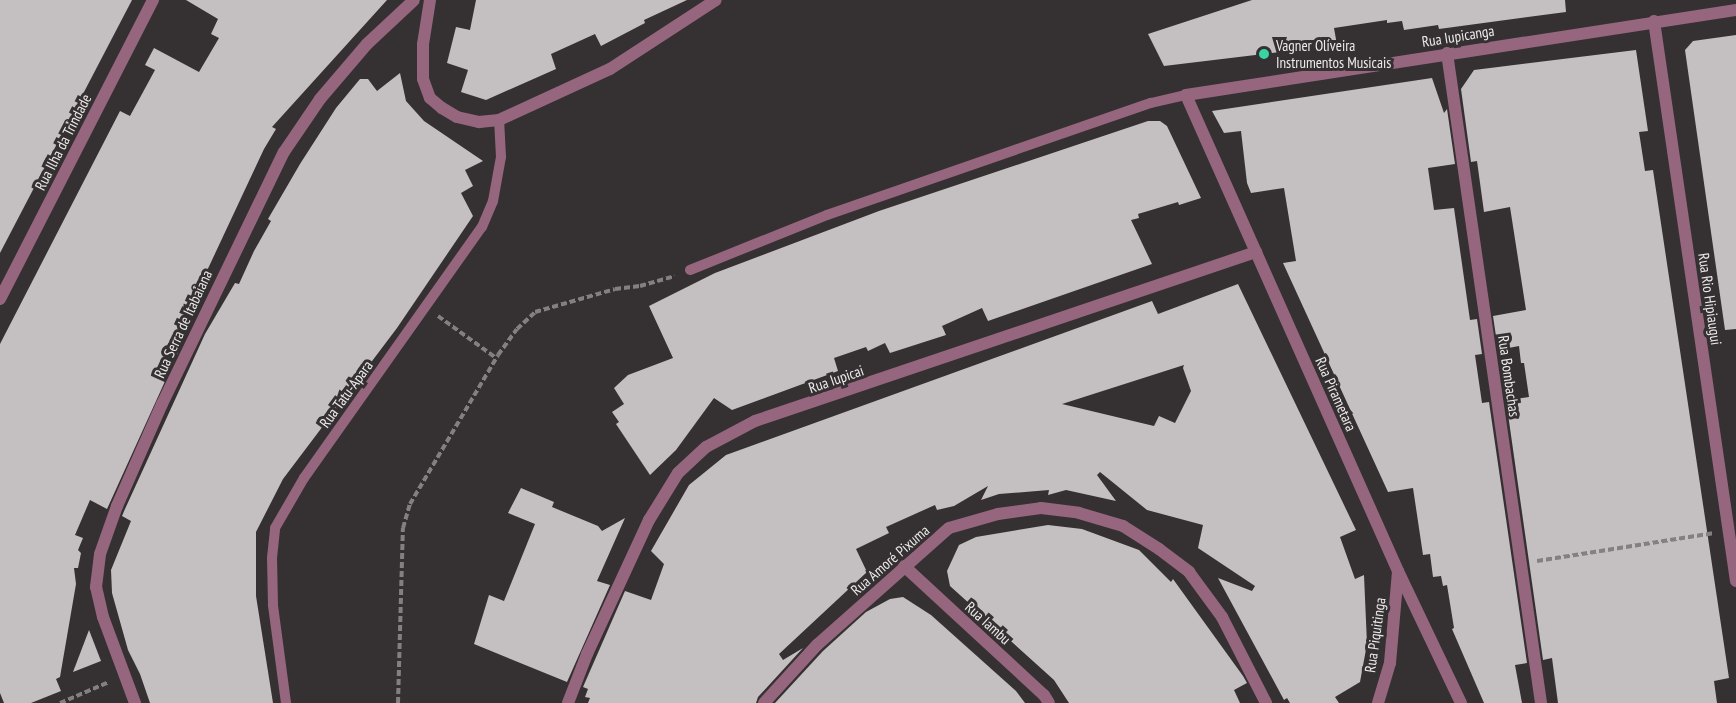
<!DOCTYPE html>
<meta charset="utf-8">
<style>
body{margin:0}
#map{position:relative;width:1736px;height:703px;overflow:hidden;background:#353132;font-family:"PT Sans Narrow",sans-serif}
div>[style]{position:absolute}
[style*='--x']{left:calc(var(--x)*1px);top:calc(var(--y)*1px);width:calc(var(--w)*1px);rotate:calc(var(--a)*1deg)}
.building>*{inset:0;background:#c4bfc1}
.path>*{height:4px;margin-top:-2px;transform-origin:0;background:repeating-linear-gradient(90deg,#848081 0 6px,transparent 0 9px)}
.lane>*{height:10px;margin:-5px;padding:0 5px;transform-origin:5px;border-radius:5px;background:#96667e}
.street>*{height:12px;margin:-6px;padding:0 6px;transform-origin:6px;border-radius:6px;background:#96667e}
.dots>*{width:16px;height:16px;translate:-50% -50%;box-sizing:border-box;border:3px solid #353132;border-radius:50%}
span{translate:-50% -50%;white-space:nowrap;text-align:center;line-height:1.15;-webkit-text-stroke:6px #353132;paint-order:stroke}
.street-label{font-size:15px;color:#edeaeb}
.poi-label{font-size:15px;color:#edeaeb}
.left{translate:0 -50%;text-align:left}
</style>
<div id="map">
<div class="building">
<i style="clip-path:polygon(0 0,132px 0,0 253px)"></i>
<i style="clip-path:polygon(186px 0,387px 0,272px 127px,276px 129px,264px 149px,205px 275px,175px 343px,181px 346px,107px 509px,90px 500px,75px 535px,83px 538px,78px 550px,81px 553px,78px 568px,74px 568px,76px 584px,60px 677px,56px 679px,61px 691px,31px 703px,4px 703px,0 693px,0 344px,120px 111px,130px 116px,155px 70px,145px 65px,154px 48px,199px 72px,219px 38px,211px 34px,218px 19px)"></i>
<i style="clip-path:polygon(476px 0,687px 0,644px 20px,645px 23px,601px 46px,595px 34px,551px 54px,556px 69px,486px 100px,461px 92px,468px 70px,447px 63px,456px 27px,470px 30px)"></i>
<i style="clip-path:polygon(1252px 0,1565px 0,1566px 12px,1439px 29px,1438px 25px,1404px 30px,1402px 21px,1387px 23px,1387px 20px,1334px 28px,1337px 45px,1164px 66px,1148px 34px)"></i>
<i style="clip-path:polygon(1736px 35px,1736px 329px,1725px 330px,1685px 50px,1693px 41px)"></i>
<i style="clip-path:polygon(1636px 50px,1648px 131px,1639px 132px,1645px 171px,1653px 170px,1729px 678px,1714px 681px,1717px 703px,1558px 703px,1552px 658px,1543px 660px,1506px 400px,1529px 397px,1524px 363px,1521px 363px,1519px 346px,1498px 350px,1493px 316px,1526px 310px,1510px 207px,1484px 212px,1477px 161px,1471px 162px,1461px 89px,1474px 70px)"></i>
<i style="clip-path:polygon(400px 73px,406px 101px,424px 121px,483px 161px,465px 170px,473px 186px,461px 193px,473px 216px,397px 328px,283px 479px,256px 532px,256px 596px,273px 703px,150px 703px,140px 674px,128px 650px,112px 593px,111px 570px,131px 521px,122px 516px,125px 509px,205px 334px,235px 283px,239px 284px,254px 251px,271px 221px,268px 219px,300px 164px,336px 108px,360px 79px,368px 79px,377px 91px)"></i>
<i style="clip-path:polygon(1432px 78px,1444px 113px,1447px 109px,1455px 164px,1428px 168px,1434px 210px,1454px 208px,1470px 320px,1477px 319px,1482px 354px,1475px 355px,1482px 403px,1489px 402px,1527px 663px,1515px 665px,1522px 703px,1484px 703px,1452px 629px,1454px 628px,1447px 585px,1443px 586px,1441px 576px,1433px 577px,1430px 554px,1423px 555px,1413px 488px,1388px 492px,1283px 263px,1296px 261px,1284px 188px,1251px 193px,1247px 183px,1241px 131px,1224px 133px,1212px 111px)"></i>
<i style="clip-path:polygon(1148px 121px,1160px 121px,1167px 126px,1201px 198px,1179px 205px,1178px 202px,1138px 214px,1139px 218px,1131px 220px,1152px 264px,988px 321px,982px 308px,942px 326px,946px 335px,890px 353px,885px 343px,868px 351px,866px 347px,834px 358px,838px 371px,732px 410px,714px 398px,676px 450px,650px 475px,616px 424px,619px 422px,612px 412px,624px 404px,614px 388px,628px 375px,673px 358px,649px 306px,715px 273px,879px 211px)"></i>
<i style="clip-path:polygon(evenodd,1238px 284px,1356px 530px,1340px 537px,1355px 579px,1364px 575px,1367px 644px,1360px 682px,1335px 697px,1339px 703px,1290px 703px,1287px 698px,1284px 700px,1218px 578px,1252px 591px,1255px 586px,1198px 548px,1203px 525px,1147px 510px,1100px 472px,1097px 475px,1116px 501px,1066px 490px,1048px 495px,1049px 490px,999px 494px,981px 500px,988px 486px,954px 506px,937px 510px,935px 505px,886px 527px,889px 533px,856px 549px,867px 572px,779px 654px,783px 660px,803px 648px,758px 697px,756px 703px,588px 703px,590px 698px,585px 697px,588px 689px,583px 687px,625px 591px,651px 600px,664px 564px,651px 551px,689px 485px,726px 455px,1152px 301px,1158px 314px,1238px 284px,1184px 365px,1183px 368px,1191px 391px,1175px 423px,1159px 416px,1154px 426px,1062px 404px,1184px 365px)"></i>
<i style="clip-path:polygon(521px 488px,554px 502px,552px 507px,598px 526px,602px 531px,625px 518px,597px 581px,610px 585px,567px 682px,474px 644px,489px 595px,504px 601px,535px 524px,508px 513px)"></i>
<i style="clip-path:polygon(1048px 525px,1082px 529px,1139px 550px,1171px 582px,1173px 579px,1243px 676px,1247px 683px,1234px 690px,1240px 703px,1069px 703px,1054px 680px,950px 586px,947px 571px,959px 545px,976px 537px)"></i>
<i style="clip-path:polygon(903px 597px,931px 615px,1016px 691px,1025px 703px,775px 703px,823px 651px,866px 612px,890px 599px)"></i>
<i style="clip-path:polygon(89px 630px,101px 661px,73px 672px)"></i>
</div>
<div class="path">
<i style="--x:438;--y:316;--w:72;--a:35.9"></i>
<i style="--x:1537;--y:561;--w:178;--a:-9"></i>
<i style="--x:60;--y:703;--w:53;--a:-23.2"></i>
<i style="--x:398;--y:703;--w:175;--a:-88.4"></i>
<i style="--x:403;--y:528;--w:25;--a:-74"></i>
<i style="--x:410;--y:504;--w:173;--a:-59.4"></i>
<i style="--x:498;--y:355;--w:32;--a:-54"></i>
<i style="--x:517;--y:329;--w:25;--a:-43"></i>
<i style="--x:535;--y:312;--w:83;--a:-16"></i>
<i style="--x:615;--y:289;--w:25;--a:-7"></i>
<i style="--x:640;--y:286;--w:36;--a:-16"></i>
</div>
<div class="lane">
<i style="--x:690;--y:270;--w:148;--a:-21.9"></i>
<i style="--x:827;--y:215;--w:343;--a:-19.1"></i>
<i style="--x:1151;--y:103;--w:36;--a:-13"></i>
<i style="--x:286;--y:703;--w:99;--a:-97.6"></i>
<i style="--x:273;--y:605;--w:47;--a:-91.2"></i>
<i style="--x:272;--y:558;--w:30;--a:-84"></i>
<i style="--x:275;--y:528;--w:58;--a:-59.9"></i>
<i style="--x:304;--y:478;--w:308;--a:-54.7"></i>
<i style="--x:482;--y:227;--w:28;--a:-67"></i>
<i style="--x:493;--y:201;--w:45;--a:-79.7"></i>
<i style="--x:501;--y:157;--w:37;--a:-93"></i>
</div>
<div class="street">
<i style="--x:430;--y:0;--w:45;--a:99"></i>
<i style="--x:423;--y:44;--w:35;--a:90"></i>
<i style="--x:423;--y:79;--w:20;--a:70"></i>
<i style="--x:430;--y:98;--w:16;--a:40"></i>
<i style="--x:442;--y:108;--w:17;--a:31"></i>
<i style="--x:457;--y:117;--w:23;--a:13"></i>
<i style="--x:479;--y:122;--w:20;--a:-6"></i>
<i style="--x:499;--y:120;--w:122;--a:-24.7"></i>
<i style="--x:610;--y:69;--w:126;--a:-33.1"></i>
<i style="--x:1654;--y:21;--w:566;--a:81.67"></i>
<i style="--x:1447;--y:53;--w:657;--a:81.77"></i>
<i style="--x:0;--y:299;--w:336;--a:-62.9"></i>
<i style="--x:904;--y:566;--w:190;--a:42.7"></i>
<i style="--x:1044;--y:695;--w:9;--a:58"></i>
<i style="--x:135;--y:703;--w:92;--a:-110.4"></i>
<i style="--x:103;--y:617;--w:31;--a:-103"></i>
<i style="--x:96;--y:587;--w:33;--a:-83"></i>
<i style="--x:100;--y:554;--w:51;--a:-70.5"></i>
<i style="--x:117;--y:506;--w:111;--a:-66.2"></i>
<i style="--x:162;--y:404;--w:280;--a:-64.2"></i>
<i style="--x:284;--y:152;--w:64;--a:-55.8"></i>
<i style="--x:320;--y:99;--w:72;--a:-49.5"></i>
<i style="--x:367;--y:44;--w:64;--a:-43.1"></i>
<i style="--x:568;--y:703;--w:53;--a:-68.8"></i>
<i style="--x:587;--y:654;--w:148;--a:-65.2"></i>
<i style="--x:649;--y:520;--w:55;--a:-58.3"></i>
<i style="--x:678;--y:473;--w:38;--a:-43"></i>
<i style="--x:706;--y:447;--w:55;--a:-28"></i>
<i style="--x:755;--y:421;--w:529;--a:-18.64"></i>
<i style="--x:764;--y:703;--w:79;--a:-47.6"></i>
<i style="--x:817;--y:645;--w:176;--a:-41.6"></i>
<i style="--x:949;--y:528;--w:51;--a:-15.9"></i>
<i style="--x:998;--y:514;--w:43;--a:-7.9"></i>
<i style="--x:1041;--y:508;--w:38;--a:7"></i>
<i style="--x:1079;--y:513;--w:46;--a:16.5"></i>
<i style="--x:1123;--y:526;--w:43;--a:32.6"></i>
<i style="--x:1159;--y:549;--w:38;--a:37"></i>
<i style="--x:1189;--y:572;--w:56;--a:53.7"></i>
<i style="--x:1222;--y:617;--w:97;--a:62.9"></i>
<i style="--x:1378;--y:703;--w:42;--a:-73.3"></i>
<i style="--x:1390;--y:663;--w:92;--a:-85"></i>
<i style="--x:1461;--y:703;--w:146;--a:-115.5"></i>
<i style="--x:1398;--y:571;--w:521;--a:-114.01"></i>
<i style="--x:1186;--y:95;--w:557;--a:-8.79"></i>
</div>
<div class="dots">
<i style="left:1264px;top:54px;background:#37d4a6"></i>
</div>
<div class="street-label">
<span style="left:1458px;top:36px;rotate:-9deg">Rua Iupicanga</span>
<span style="left:63px;top:142px;rotate:-63deg">Rua Ilha da Trindade</span>
<span style="left:1710px;top:299px;rotate:82deg">Rua Rio Hipiaugui</span>
<span style="left:183px;top:324px;rotate:-65deg">Rua Serra de Itabaiana</span>
<span style="left:1509px;top:376px;rotate:82deg">Rua Bombachas</span>
<span style="left:836px;top:379px;rotate:-19deg">Rua Iupicai</span>
<span style="left:346px;top:394px;rotate:-54deg">Rua Tatu-Apara</span>
<span style="left:1336px;top:394px;rotate:66deg">Rua Pirametara</span>
<span style="left:890px;top:560px;rotate:-41deg">Rua Amoré Pixuma</span>
<span style="left:988px;top:623px;rotate:42deg">Rua Iambu</span>
<span style="left:1375px;top:635px;rotate:-82deg">Rua Piquitinga</span>
</div>
<div class="poi-label">
<span class="left" style="left:1276px;top:54px">Vagner Oliveira<br>Instrumentos Musicais</span>
</div>
</div>
